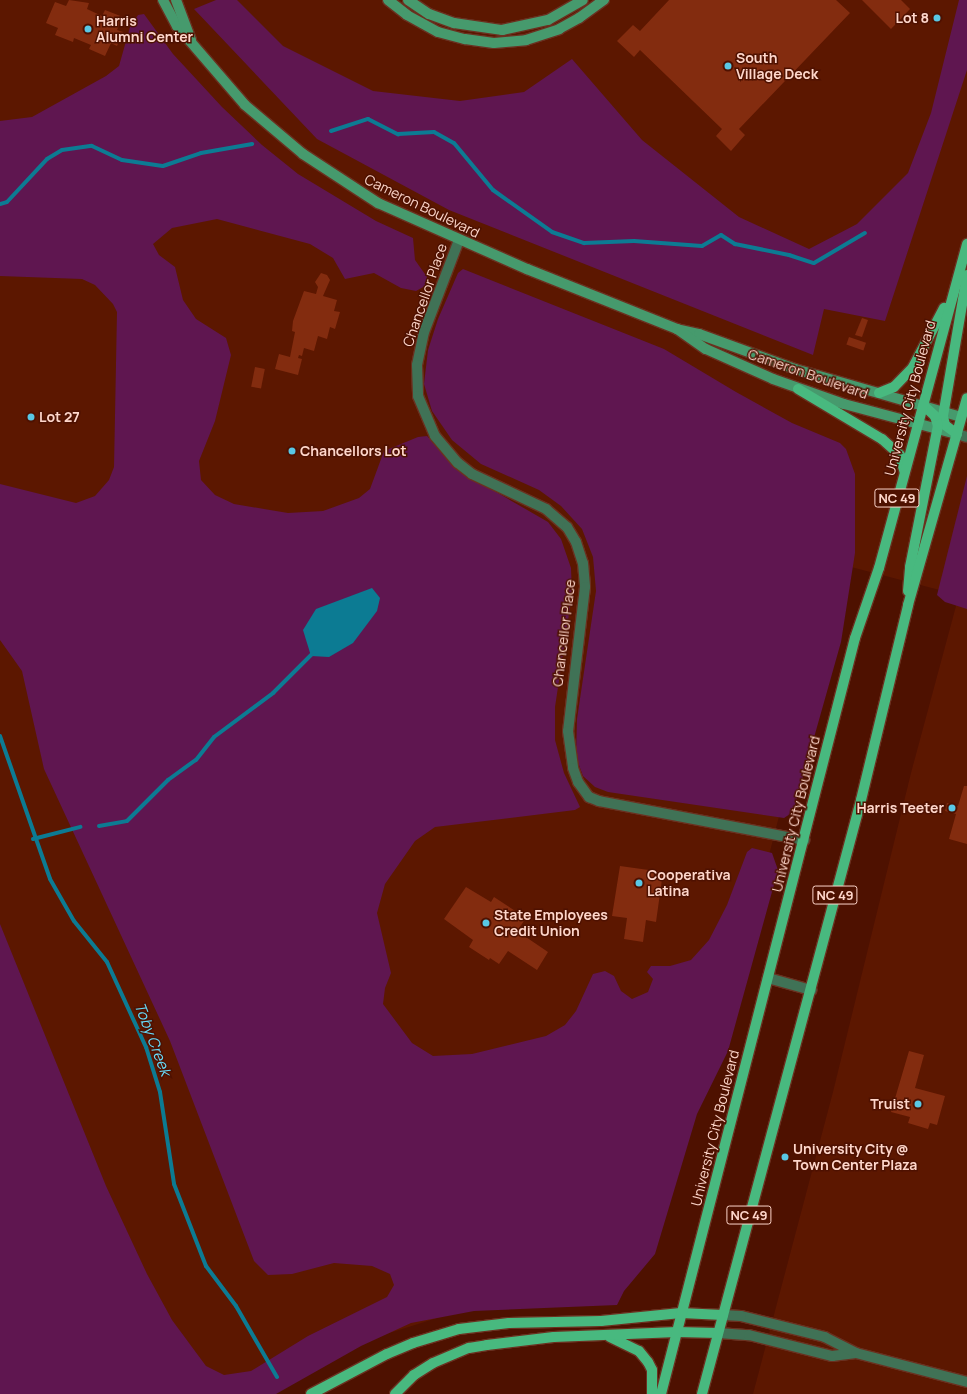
<!DOCTYPE html>
<style>
body{margin:0}
#map{position:relative;width:967px;height:1394px;overflow:hidden;background:#4e1100;font-family:Manrope,sans-serif}
div>[style]{position:absolute}
[style*='--x']{left:calc(var(--x)*1px);top:calc(var(--y)*1px);width:calc(var(--w)*1px);rotate:calc(var(--a)*1deg)}
.built>*{inset:0;background:#5c1700}
.green>*{inset:0;background:#5f1650}
.water>*{inset:0;background:#0c7b93}
.stream>*{height:4px;margin:-2px;padding:0 2px;transform-origin:2px;border-radius:2px;background:#0c7b93}
.building>*{inset:0;background:#832c0f;transform-origin:0 0}
.roads{filter:drop-shadow(1px 0 #6a3120) drop-shadow(-1px 0 #6a3120) drop-shadow(0 1px #6a3120) drop-shadow(0 -1px #6a3120)}
.street>*{height:10px;margin:-5px;padding:0 5px;transform-origin:5px;border-radius:5px;background:#407256}
.secondary>*{height:10px;margin:-5px;padding:0 5px;transform-origin:5px;border-radius:5px;background:#469a6d}
.primary>*{height:10px;margin:-5px;padding:0 5px;transform-origin:5px;border-radius:5px;background:#48b97f}
.dots>*{width:11px;height:11px;translate:-50% -50%;box-sizing:border-box;border:2px solid #4e1100;border-radius:50%}
span{translate:-50% -50%;white-space:nowrap;text-align:center;line-height:1.15;-webkit-text-stroke:3px #4e1100;paint-order:stroke}
.shield-label span{padding:1px 3px;background:#4e1100;border:1px solid;border-radius:3px;-webkit-text-stroke-width:0}
.shield-label{font-size:13px;color:#fed6ca;font-weight:700}
.poi-label{font-size:14px;color:#fed6ca;font-weight:700}
.right{translate:-100% -50%;text-align:right}
.left{translate:0 -50%;text-align:left}
.street-label{font-size:14px;color:#fed6ca}
.water-label{font-size:15px;color:#67dbf9;font-style:italic}
</style>
<div id="map">
<div class="built">
<i style="clip-path:polygon(0 0,967px 0,967px 1394px,753px 1394px,833px 1092px,911px 773px,959px 595px,851px 567px,785px 793px,757px 902px,646px 1252px,196px 1394px,0 1394px)"></i>
</div>
<div class="green">
<i style="clip-path:polygon(216px 0,237px 0,283px 46px,373px 91px,460px 101px,524px 92px,572px 59px,642px 140px,739px 217px,809px 249px,857px 224px,908px 173px,931px 113px,959px 0,967px 0,967px 70px,885px 321px,824px 309px,813px 355px,449px 210px,317px 139px,194px 9px)"></i>
<i style="clip-path:polygon(144px 14px,173px 54px,222px 107px,262px 145px,298px 174px,376px 221px,413px 238px,415px 260px,427px 277px,425px 286px,416px 291px,401px 288px,374px 273px,345px 279px,333px 258px,310px 244px,217px 219px,172px 228px,153px 244px,159px 255px,175px 267px,183px 300px,196px 319px,226px 338px,231px 355px,215px 421px,199px 461px,201px 480px,215px 495px,234px 504px,288px 513px,323px 511px,359px 498px,370px 489px,384px 451px,418px 437px,427px 436px,458px 470px,548px 522px,561px 539px,571px 568px,572px 594px,555px 707px,555px 740px,564px 773px,580px 807px,575px 810px,435px 827px,415px 841px,385px 884px,377px 913px,391px 973px,385px 988px,383px 1004px,412px 1043px,433px 1056px,472px 1054px,546px 1036px,565px 1025px,576px 1011px,593px 974px,605px 971px,614px 976px,621px 991px,632px 999px,648px 992px,653px 979px,647px 972px,651px 966px,670px 966px,691px 960px,709px 940px,727px 905px,747px 852px,752px 848px,772px 853px,778px 870px,728px 1051px,697px 1114px,655px 1254px,624px 1291px,617px 1305px,474px 1311px,411px 1323px,361px 1346px,276px 1394px,0 1394px,0 924px,106px 1186px,147px 1274px,172px 1320px,206px 1366px,224px 1375px,251px 1371px,308px 1336px,387px 1297px,394px 1285px,390px 1274px,372px 1266px,334px 1263px,292px 1274px,268px 1275px,254px 1261px,170px 1041px,44px 769px,22px 671px,0 640px,0 484px,76px 503px,95px 496px,109px 480px,114px 467px,117px 312px,113px 304px,95px 285px,82px 279px,0 276px,0 121px,32px 117px,106px 76px,119px 66px,130px 27px,138px 15px)"></i>
<i style="clip-path:polygon(463px 269px,664px 349px,736px 392px,792px 423px,840px 443px,846px 449px,855px 474px,855px 553px,841px 642px,793px 812px,784px 818px,608px 792px,595px 787px,583px 776px,576px 757px,577px 719px,596px 591px,593px 557px,582px 529px,561px 506px,539px 490px,481px 464px,452px 440px,432px 411px,424px 384px,428px 350px,438px 319px,458px 273px)"></i>
<i style="clip-path:polygon(967px 476px,967px 609px,945px 602px,937px 595px)"></i>
</div>
<div class="water">
<i style="clip-path:polygon(372px 588px,380px 598px,377px 611px,353px 643px,329px 657px,311px 656px,303px 630px,316px 609px)"></i>
</div>
<div class="stream">
<i style="--x:331;--y:131;--w:39;--a:-18"></i>
<i style="--x:368;--y:119;--w:34;--a:27"></i>
<i style="--x:398;--y:134;--w:36;--a:-3"></i>
<i style="--x:434;--y:132;--w:23;--a:29"></i>
<i style="--x:454;--y:143;--w:61;--a:50.3"></i>
<i style="--x:493;--y:190;--w:72;--a:35.4"></i>
<i style="--x:552;--y:232;--w:34;--a:19"></i>
<i style="--x:584;--y:243;--w:50;--a:-2.3"></i>
<i style="--x:634;--y:241;--w:68;--a:4.2"></i>
<i style="--x:702;--y:246;--w:22;--a:-30"></i>
<i style="--x:721;--y:235;--w:17;--a:33"></i>
<i style="--x:735;--y:244;--w:55;--a:11.5"></i>
<i style="--x:789;--y:255;--w:26;--a:18"></i>
<i style="--x:814;--y:263;--w:59;--a:-30.5"></i>
<i style="--x:0;--y:204;--w:7;--a:-16"></i>
<i style="--x:7;--y:202;--w:59;--a:-47.1"></i>
<i style="--x:47;--y:159;--w:17;--a:-31"></i>
<i style="--x:62;--y:150;--w:30;--a:-8"></i>
<i style="--x:92;--y:146;--w:33;--a:25"></i>
<i style="--x:122;--y:160;--w:41;--a:8.3"></i>
<i style="--x:163;--y:166;--w:40;--a:-18.9"></i>
<i style="--x:201;--y:153;--w:52;--a:-10"></i>
<i style="--x:0;--y:736;--w:151;--a:70.7"></i>
<i style="--x:50;--y:879;--w:48;--a:60.3"></i>
<i style="--x:74;--y:921;--w:53;--a:51.2"></i>
<i style="--x:107;--y:962;--w:94;--a:65.4"></i>
<i style="--x:146;--y:1047;--w:47;--a:72.7"></i>
<i style="--x:160;--y:1092;--w:93;--a:81.3"></i>
<i style="--x:174;--y:1184;--w:88;--a:68.7"></i>
<i style="--x:206;--y:1266;--w:50;--a:53.1"></i>
<i style="--x:236;--y:1306;--w:82;--a:60"></i>
<i style="--x:99;--y:826;--w:28;--a:-10"></i>
<i style="--x:127;--y:821;--w:58;--a:-45"></i>
<i style="--x:168;--y:780;--w:34;--a:-36"></i>
<i style="--x:196;--y:760;--w:29;--a:-52"></i>
<i style="--x:214;--y:737;--w:74;--a:-36.7"></i>
<i style="--x:273;--y:693;--w:58;--a:-45"></i>
<i style="--x:33;--y:839;--w:49;--a:-14.3"></i>
</div>
<div class="building">
<i style="clip-path:polygon(69px 0,89px 3px,87px 9px,102px 16px,105px 10px,123px 17px,117px 30px,123px 32px,117px 46px,111px 43px,105px 56px,89px 49px,91px 45px,74px 38px,73px 42px,55px 35px,58px 28px,46px 23px,55px 2px,66px 6px)"></i>
<i style="clip-path:polygon(669px 0,836px 0,850px 13px,739px 129px,745px 135px,731px 151px,716px 136px,722px 129px,640px 50px,634px 57px,617px 41px,633px 25px,640px 31px)"></i>
<i style="clip-path:polygon(862px 0,901px 0,910px 9px,891px 29px)"></i>
<i style="clip-path:polygon(321px 273px,327px 275px,330px 280px,323px 296px,337px 300px,334px 311px,340px 312px,335px 329px,330px 327px,327px 339px,318px 336px,314px 351px,304px 348px,302px 356px,299px 355px,298px 358px,302px 359px,298px 375px,275px 369px,279px 354px,290px 357px,295px 332px,292px 331px,293px 321px,304px 291px,316px 294px,318px 287px,315px 282px)"></i>
<i style="clip-path:polygon(862px 318px,868px 320px,862px 337px,855px 335px)"></i>
<i style="left:849px;top:337px;width:18px;height:8px;rotate:19deg"></i>
<i style="left:255px;top:367px;width:10px;height:20px;rotate:11deg"></i>
<i style="clip-path:polygon(964px 786px,967px 786px,967px 844px,949px 839px,956px 814px,945px 811px,947px 803px,958px 806px)"></i>
<i style="clip-path:polygon(620px 866px,663px 872px,656px 922px,646px 920px,643px 942px,624px 939px,627px 918px,612px 916px)"></i>
<i style="clip-path:polygon(466px 887px,491px 902px,494px 897px,526px 918px,517px 931px,548px 952px,537px 970px,508px 951px,499px 964px,490px 958px,489px 960px,469px 947px,473px 940px,444px 919px)"></i>
<i style="clip-path:polygon(909px 1051px,924px 1055px,915px 1088px,945px 1096px,937px 1125px,930px 1123px,928px 1129px,908px 1123px,910px 1117px,891px 1112px)"></i>
</div>
<div class="roads">
<div class="street">
<i style="--x:459;--y:240;--w:98;--a:110.8"></i>
<i style="--x:424;--y:332;--w:34;--a:102"></i>
<i style="--x:417;--y:365;--w:31;--a:88"></i>
<i style="--x:418;--y:396;--w:43;--a:67"></i>
<i style="--x:435;--y:436;--w:35;--a:50"></i>
<i style="--x:458;--y:463;--w:18;--a:38"></i>
<i style="--x:472;--y:474;--w:82;--a:25.3"></i>
<i style="--x:546;--y:509;--w:28;--a:41"></i>
<i style="--x:567;--y:527;--w:17;--a:59"></i>
<i style="--x:576;--y:542;--w:22;--a:72"></i>
<i style="--x:583;--y:563;--w:24;--a:85"></i>
<i style="--x:585;--y:587;--w:145;--a:96.7"></i>
<i style="--x:568;--y:731;--w:37;--a:82"></i>
<i style="--x:573;--y:768;--w:15;--a:70"></i>
<i style="--x:578;--y:782;--w:19;--a:54"></i>
<i style="--x:589;--y:797;--w:11;--a:22"></i>
<i style="--x:599;--y:801;--w:209;--a:10.8"></i>
<i style="--x:957;--y:434;--w:10;--a:17"></i>
<i style="--x:768;--y:978;--w:45;--a:15.6"></i>
<i style="--x:718;--y:1333;--w:31;--a:4"></i>
<i style="--x:749;--y:1335;--w:86;--a:14.2"></i>
<i style="--x:832;--y:1356;--w:24;--a:-7"></i>
<i style="--x:856;--y:1353;--w:35;--a:-153"></i>
<i style="--x:825;--y:1337;--w:87;--a:-166"></i>
<i style="--x:741;--y:1316;--w:18;--a:-177"></i>
<i style="--x:856;--y:1353;--w:115;--a:14.6"></i>
</div>
<div class="secondary">
<i style="--x:163;--y:0;--w:30;--a:62"></i>
<i style="--x:177;--y:26;--w:104;--a:49.3"></i>
<i style="--x:245;--y:105;--w:76;--a:40.2"></i>
<i style="--x:303;--y:154;--w:90;--a:33.2"></i>
<i style="--x:378;--y:203;--w:163;--a:23.9"></i>
<i style="--x:527;--y:269;--w:162;--a:21.8"></i>
<i style="--x:677;--y:329;--w:23;--a:13"></i>
<i style="--x:699;--y:334;--w:102;--a:20"></i>
<i style="--x:795;--y:369;--w:173;--a:16.1"></i>
<i style="--x:176;--y:0;--w:43;--a:69.4"></i>
<i style="--x:388;--y:0;--w:24;--a:38"></i>
<i style="--x:407;--y:15;--w:35;--a:29"></i>
<i style="--x:438;--y:32;--w:28;--a:15"></i>
<i style="--x:465;--y:39;--w:29;--a:8"></i>
<i style="--x:494;--y:43;--w:32;--a:-5"></i>
<i style="--x:526;--y:40;--w:35;--a:-18"></i>
<i style="--x:559;--y:29;--w:23;--a:-29"></i>
<i style="--x:579;--y:18;--w:31;--a:-36"></i>
<i style="--x:408;--y:0;--w:25;--a:34"></i>
<i style="--x:429;--y:14;--w:27;--a:20"></i>
<i style="--x:454;--y:23;--w:49;--a:8.3"></i>
<i style="--x:502;--y:30;--w:47;--a:-12.3"></i>
<i style="--x:548;--y:20;--w:40;--a:-29.7"></i>
<i style="--x:677;--y:329;--w:35;--a:35"></i>
<i style="--x:706;--y:349;--w:73;--a:24.1"></i>
<i style="--x:773;--y:379;--w:75;--a:19.4"></i>
<i style="--x:844;--y:404;--w:117;--a:14.9"></i>
</div>
<div class="primary">
<i style="--x:798;--y:389;--w:98;--a:30.8"></i>
<i style="--x:882;--y:439;--w:24;--a:42"></i>
<i style="--x:900;--y:455;--w:16;--a:75"></i>
<i style="--x:879;--y:393;--w:16;--a:-22"></i>
<i style="--x:894;--y:387;--w:28;--a:-46"></i>
<i style="--x:913;--y:367;--w:67;--a:-62.3"></i>
<i style="--x:957;--y:434;--w:15;--a:-143"></i>
<i style="--x:945;--y:425;--w:9;--a:-103"></i>
<i style="--x:943;--y:416;--w:143;--a:-80.3"></i>
<i style="--x:908;--y:591;--w:24;--a:-85"></i>
<i style="--x:910;--y:567;--w:144;--a:-78.8"></i>
<i style="--x:938;--y:426;--w:10;--a:-107"></i>
<i style="--x:935;--y:416;--w:16;--a:-137"></i>
<i style="--x:610;--y:1337;--w:32;--a:26"></i>
<i style="--x:639;--y:1351;--w:14;--a:51"></i>
<i style="--x:648;--y:1362;--w:9;--a:63"></i>
<i style="--x:652;--y:1370;--w:24;--a:90"></i>
<i style="--x:311;--y:1394;--w:86;--a:-27.8"></i>
<i style="--x:387;--y:1354;--w:28;--a:-23"></i>
<i style="--x:413;--y:1343;--w:48;--a:-16.9"></i>
<i style="--x:459;--y:1329;--w:50;--a:-6.8"></i>
<i style="--x:509;--y:1323;--w:92;--a:-1.2"></i>
<i style="--x:601;--y:1321;--w:80;--a:-5.7"></i>
<i style="--x:681;--y:1313;--w:42;--a:2.7"></i>
<i style="--x:395;--y:1394;--w:27;--a:-45"></i>
<i style="--x:414;--y:1375;--w:22;--a:-32"></i>
<i style="--x:433;--y:1363;--w:39;--a:-23"></i>
<i style="--x:469;--y:1348;--w:18;--a:-9"></i>
<i style="--x:487;--y:1345;--w:67;--a:-6.8"></i>
<i style="--x:554;--y:1337;--w:123;--a:-2.3"></i>
<i style="--x:677;--y:1332;--w:41;--a:1.4"></i>
<i style="--x:661;--y:1394;--w:780;--a:-75.61"></i>
<i style="--x:855;--y:638;--w:74;--a:-71.1"></i>
<i style="--x:879;--y:568;--w:336;--a:-74.8"></i>
<i style="--x:702;--y:1394;--w:615;--a:-75.01"></i>
<i style="--x:861;--y:800;--w:201;--a:-76.4"></i>
<i style="--x:908;--y:605;--w:215;--a:-74.1"></i>
</div>
</div>
<div class="dots">
<i style="left:937px;top:18px;background:#59c8e5"></i>
<i style="left:88px;top:29px;background:#59c8e5"></i>
<i style="left:728px;top:66px;background:#59c8e5"></i>
<i style="left:31px;top:417px;background:#59c8e5"></i>
<i style="left:292px;top:451px;background:#59c8e5"></i>
<i style="left:952px;top:808px;background:#59c8e5"></i>
<i style="left:639px;top:883px;background:#59c8e5"></i>
<i style="left:486px;top:923px;background:#59c8e5"></i>
<i style="left:918px;top:1104px;background:#59c8e5"></i>
<i style="left:785px;top:1157px;background:#59c8e5"></i>
</div>
<div class="shield-label">
<span style="left:897px;top:498px">NC 49</span>
<span style="left:835px;top:895px">NC 49</span>
<span style="left:749px;top:1215px">NC 49</span>
</div>
<div class="poi-label">
<span class="right" style="left:929px;top:18px">Lot 8</span>
<span class="left" style="left:96px;top:29px">Harris<br>Alumni Center</span>
<span class="left" style="left:736px;top:66px">South<br>Village Deck</span>
<span class="left" style="left:39px;top:417px">Lot 27</span>
<span class="left" style="left:300px;top:451px">Chancellors Lot</span>
<span class="right" style="left:944px;top:808px">Harris Teeter</span>
<span class="left" style="left:647px;top:883px">Cooperativa<br>Latina</span>
<span class="left" style="left:494px;top:923px">State Employees<br>Credit Union</span>
<span class="right" style="left:910px;top:1104px">Truist</span>
<span class="left" style="left:793px;top:1157px">University City @<br>Town Center Plaza</span>
</div>
<div class="street-label">
<span style="left:422px;top:206px;rotate:26deg">Cameron Boulevard</span>
<span style="left:425px;top:295px;rotate:-71deg">Chancellor Place</span>
<span style="left:808px;top:374px;rotate:19deg">Cameron Boulevard</span>
<span style="left:910px;top:398px;rotate:-75deg">University City Boulevard</span>
<span style="left:564px;top:633px;rotate:-83deg">Chancellor Place</span>
<span style="left:796px;top:814px;rotate:-76deg">University City Boulevard</span>
<span style="left:715px;top:1128px;rotate:-76deg">University City Boulevard</span>
</div>
<div class="water-label">
<span style="left:153px;top:1039px;rotate:69deg">Toby Creek</span>
</div>
</div>
